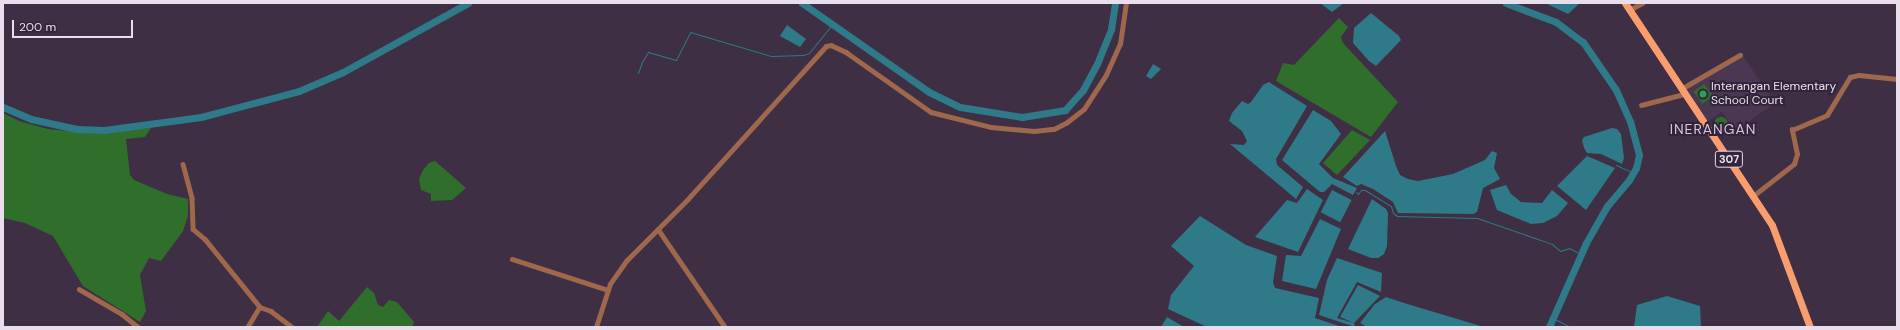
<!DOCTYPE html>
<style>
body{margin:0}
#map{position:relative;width:1900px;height:330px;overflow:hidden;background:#3e2f44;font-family:"DM Sans",sans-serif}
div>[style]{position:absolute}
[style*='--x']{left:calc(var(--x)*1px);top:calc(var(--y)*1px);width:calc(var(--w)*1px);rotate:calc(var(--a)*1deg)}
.built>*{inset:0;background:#4a3751}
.green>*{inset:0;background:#306e2b;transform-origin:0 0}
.round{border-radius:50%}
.water>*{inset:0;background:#2f7a88;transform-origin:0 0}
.stream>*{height:1px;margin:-0.5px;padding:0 0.5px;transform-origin:0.5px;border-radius:0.5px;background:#2f7a88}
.river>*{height:7px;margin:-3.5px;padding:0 3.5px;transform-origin:3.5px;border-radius:3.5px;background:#2f7a88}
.street>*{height:4.5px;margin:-2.25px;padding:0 2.25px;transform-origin:2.25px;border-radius:2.25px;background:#9f674b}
.primary>*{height:7px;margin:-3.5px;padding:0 3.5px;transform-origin:3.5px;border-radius:3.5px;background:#f99d6e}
.dots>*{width:11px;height:11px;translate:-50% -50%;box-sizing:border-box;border:2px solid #332539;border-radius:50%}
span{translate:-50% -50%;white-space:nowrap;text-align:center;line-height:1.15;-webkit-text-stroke:4px #332539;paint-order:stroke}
.shield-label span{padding:1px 3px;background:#332539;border:1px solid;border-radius:3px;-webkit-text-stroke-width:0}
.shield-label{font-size:11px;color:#e8deec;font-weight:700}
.poi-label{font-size:12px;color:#e8deec}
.left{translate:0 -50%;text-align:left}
.quarter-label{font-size:14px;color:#d8c5e0;letter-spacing:1px}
.frame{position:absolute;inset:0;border:4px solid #e8deec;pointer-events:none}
.scale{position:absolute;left:12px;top:20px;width:121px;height:18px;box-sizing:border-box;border:2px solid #e8deec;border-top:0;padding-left:5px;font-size:12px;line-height:14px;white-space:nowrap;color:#e8deec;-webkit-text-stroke:3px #332539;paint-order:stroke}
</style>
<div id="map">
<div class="built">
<i style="clip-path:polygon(1743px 56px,1775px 103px,1735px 131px,1722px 112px,1707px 122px,1685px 90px)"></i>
</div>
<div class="green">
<i style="clip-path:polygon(1339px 18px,1348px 27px,1341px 37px,1343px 43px,1398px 102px,1371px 137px,1276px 81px,1283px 63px,1294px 65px)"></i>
<i style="left:1704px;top:84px;width:15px;height:13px;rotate:53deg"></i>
<i style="clip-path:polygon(3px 113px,19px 121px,48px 129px,91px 133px,151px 128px,145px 137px,126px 139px,130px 175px,134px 180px,167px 194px,188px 199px,188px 216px,183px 231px,161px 261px,149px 258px,140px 275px,146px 311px,140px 322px,83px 286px,53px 236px,25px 223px,3px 218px)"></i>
<i class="round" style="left:1714px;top:117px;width:14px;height:14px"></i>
<i style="clip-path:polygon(1352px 130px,1370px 140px,1337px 175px,1323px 163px)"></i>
<i style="clip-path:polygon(435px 161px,466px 188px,452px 200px,431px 201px,431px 194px,421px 190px,419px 179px,423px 170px,429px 163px)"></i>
<i style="clip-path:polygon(367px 287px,374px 293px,378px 305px,383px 307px,389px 300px,397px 302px,414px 322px,412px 327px,317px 327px,328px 311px,339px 321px)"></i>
</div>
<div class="water">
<i style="clip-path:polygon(1320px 3px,1344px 3px,1332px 12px)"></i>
<i style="clip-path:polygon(1545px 3px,1580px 3px,1568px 14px)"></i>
<i style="clip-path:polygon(1371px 13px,1399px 36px,1401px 40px,1376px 66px,1369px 61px,1353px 43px,1354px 28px)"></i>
<i style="clip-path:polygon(787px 25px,806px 39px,800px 47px,780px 36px)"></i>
<i style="clip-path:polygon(1153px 64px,1161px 69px,1151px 79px,1146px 76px)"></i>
<i style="clip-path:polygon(1269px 82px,1307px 106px,1276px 159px,1277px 165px,1303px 187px,1296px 199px,1230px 144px,1244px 145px,1247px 141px,1242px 131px,1229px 121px,1232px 113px,1242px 101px,1248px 104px,1251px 102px,1263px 85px)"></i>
<i style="clip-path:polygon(1313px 110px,1331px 121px,1341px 134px,1319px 164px,1333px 178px,1357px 188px,1353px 195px,1332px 184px,1324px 192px,1320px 192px,1282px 160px)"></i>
<i style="clip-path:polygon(1612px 128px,1617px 129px,1621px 134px,1624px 158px,1622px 164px,1601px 154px,1587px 153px,1584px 148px,1582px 140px,1584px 137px)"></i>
<i style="clip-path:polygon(1385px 131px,1396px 166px,1400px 175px,1408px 179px,1418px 181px,1453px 174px,1485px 160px,1492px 151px,1497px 153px,1494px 168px,1500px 179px,1483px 188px,1477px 212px,1473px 214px,1398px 213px,1393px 202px,1373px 189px,1361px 184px,1357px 186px,1343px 177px)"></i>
<i style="clip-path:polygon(1587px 156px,1615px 168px,1586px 210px,1557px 186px)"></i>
<i style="clip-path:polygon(1506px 185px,1511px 194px,1521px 202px,1542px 203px,1552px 190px,1568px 203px,1557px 216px,1543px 223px,1531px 224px,1497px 210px,1490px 190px)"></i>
<i style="clip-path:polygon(1307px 189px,1323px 200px,1298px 252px,1255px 237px,1287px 200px,1297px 203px)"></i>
<i style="left:1332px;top:190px;width:22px;height:25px;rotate:27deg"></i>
<i style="clip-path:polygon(1372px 199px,1386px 209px,1388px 213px,1387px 246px,1384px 254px,1378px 258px,1371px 258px,1348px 249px)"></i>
<i style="clip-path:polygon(1200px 216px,1246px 245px,1277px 256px,1273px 282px,1275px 288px,1319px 298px,1315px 318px,1342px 327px,1207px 327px,1168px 309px,1171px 295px,1194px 266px,1171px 246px)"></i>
<i style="clip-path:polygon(1320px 219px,1341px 229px,1316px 289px,1282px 281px,1286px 255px,1301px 256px)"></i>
<i style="clip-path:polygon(1337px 258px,1382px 273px,1381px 292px,1357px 282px,1337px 318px,1354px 323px,1355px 327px,1319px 315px,1327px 280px)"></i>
<i style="clip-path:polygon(1358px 285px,1380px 296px,1354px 323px,1340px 317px)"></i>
<i style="clip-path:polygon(1667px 296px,1700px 306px,1701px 327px,1634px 327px,1637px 305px)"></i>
<i style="clip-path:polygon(1386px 297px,1404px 303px,1484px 327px,1367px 327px,1360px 323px,1375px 304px)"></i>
<i style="clip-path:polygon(1167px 317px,1172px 320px,1184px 327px,1161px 327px)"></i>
</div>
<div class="stream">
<i style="--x:638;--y:73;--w:12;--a:-70"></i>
<i style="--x:642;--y:62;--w:12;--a:-59"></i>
<i style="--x:648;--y:52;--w:29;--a:16"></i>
<i style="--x:676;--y:60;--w:31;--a:-63"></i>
<i style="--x:690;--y:32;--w:84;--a:16.5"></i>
<i style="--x:771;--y:56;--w:32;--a:-2"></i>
<i style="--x:803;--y:55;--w:6;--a:-18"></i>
<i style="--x:809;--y:53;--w:36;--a:-51"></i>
<i style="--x:1616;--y:165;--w:20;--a:24"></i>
<i style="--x:1356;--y:192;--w:3;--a:45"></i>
<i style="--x:1358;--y:194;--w:5;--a:-53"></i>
<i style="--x:1361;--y:190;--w:4;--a:0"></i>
<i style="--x:1365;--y:190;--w:31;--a:32"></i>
<i style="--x:1391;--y:206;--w:7;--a:74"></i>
<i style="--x:1393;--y:213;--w:5;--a:37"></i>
<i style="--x:1397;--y:216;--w:80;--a:1.4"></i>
<i style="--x:1477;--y:218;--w:79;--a:19.1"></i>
<i style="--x:1552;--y:244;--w:11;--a:41"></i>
<i style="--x:1560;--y:251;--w:9;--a:-18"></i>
<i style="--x:1569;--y:248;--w:13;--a:27"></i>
<i style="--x:1553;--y:318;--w:19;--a:28"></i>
</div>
<div class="river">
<i style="--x:802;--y:3;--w:155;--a:35"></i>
<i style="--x:929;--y:92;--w:34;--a:26"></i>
<i style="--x:960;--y:107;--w:63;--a:9.2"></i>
<i style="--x:1022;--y:117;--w:44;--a:-9.2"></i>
<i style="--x:1065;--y:110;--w:27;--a:-48"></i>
<i style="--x:1083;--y:90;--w:30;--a:-62"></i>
<i style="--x:1097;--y:64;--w:38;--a:-68"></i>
<i style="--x:1111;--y:29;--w:26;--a:-81"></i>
<i style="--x:1506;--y:3;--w:53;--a:20.8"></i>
<i style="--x:1556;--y:22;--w:34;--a:37"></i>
<i style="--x:1583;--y:42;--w:58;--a:55.5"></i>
<i style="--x:1616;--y:90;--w:34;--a:66"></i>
<i style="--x:1630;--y:121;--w:35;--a:75"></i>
<i style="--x:1639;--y:155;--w:13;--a:103"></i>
<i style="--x:1636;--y:168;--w:14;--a:120"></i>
<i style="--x:1629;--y:180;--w:34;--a:130"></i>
<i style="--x:1607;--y:206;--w:43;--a:119.6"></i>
<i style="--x:1586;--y:243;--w:92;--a:113.8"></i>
<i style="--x:3;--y:107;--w:30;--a:23"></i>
<i style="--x:31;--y:119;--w:47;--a:12.3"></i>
<i style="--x:77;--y:129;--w:27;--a:2"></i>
<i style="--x:104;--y:130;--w:98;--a:-7.6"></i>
<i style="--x:201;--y:117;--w:101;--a:-14.9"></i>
<i style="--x:299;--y:91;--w:48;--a:-23.4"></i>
<i style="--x:343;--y:72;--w:143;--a:-28.9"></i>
</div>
<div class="street">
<i style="--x:1629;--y:10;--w:15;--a:-28"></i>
<i style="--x:1681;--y:89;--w:68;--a:-30"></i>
<i style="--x:1641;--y:105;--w:44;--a:-14.3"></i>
<i style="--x:183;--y:164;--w:35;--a:75"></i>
<i style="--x:192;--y:198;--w:31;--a:88"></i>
<i style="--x:193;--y:229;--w:16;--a:40"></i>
<i style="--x:205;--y:239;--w:87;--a:51"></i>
<i style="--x:260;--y:307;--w:23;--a:121"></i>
<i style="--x:1753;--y:196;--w:52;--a:-38"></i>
<i style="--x:1794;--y:164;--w:10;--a:-73"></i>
<i style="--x:1797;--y:154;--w:25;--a:-102"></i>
<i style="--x:1792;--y:130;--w:38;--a:-23"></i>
<i style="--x:1827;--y:115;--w:44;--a:-58.8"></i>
<i style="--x:1850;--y:77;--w:9;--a:-13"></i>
<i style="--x:1859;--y:75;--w:38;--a:6"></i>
<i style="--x:658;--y:229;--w:119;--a:55.6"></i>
<i style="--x:512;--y:259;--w:101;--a:17.9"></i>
<i style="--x:79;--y:289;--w:50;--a:30.2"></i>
<i style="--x:122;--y:314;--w:21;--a:39"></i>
<i style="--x:260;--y:307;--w:12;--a:20"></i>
<i style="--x:271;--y:311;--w:26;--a:37"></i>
<i style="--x:596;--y:327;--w:45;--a:-72"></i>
<i style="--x:610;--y:284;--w:29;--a:-55"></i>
<i style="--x:627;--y:260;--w:85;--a:-45"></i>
<i style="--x:687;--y:200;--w:207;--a:-47.9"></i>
<i style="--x:826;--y:46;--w:5;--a:-11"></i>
<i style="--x:831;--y:45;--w:17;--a:25"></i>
<i style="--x:846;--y:52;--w:104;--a:35.2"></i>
<i style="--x:931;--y:112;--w:62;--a:14"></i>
<i style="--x:991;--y:127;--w:43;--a:5.3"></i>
<i style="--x:1034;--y:131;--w:20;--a:-6"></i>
<i style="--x:1054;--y:129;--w:13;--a:-27"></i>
<i style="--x:1066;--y:123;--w:23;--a:-38"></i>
<i style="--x:1084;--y:109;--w:40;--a:-57.1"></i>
<i style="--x:1106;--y:75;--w:34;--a:-66"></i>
<i style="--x:1120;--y:44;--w:41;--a:-81.7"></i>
</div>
<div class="primary">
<i style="--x:1625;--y:3;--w:266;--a:56.5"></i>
<i style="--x:1772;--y:225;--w:109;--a:69.6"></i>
</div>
<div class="dots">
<i style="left:1703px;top:94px;background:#2e9e5b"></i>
</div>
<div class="shield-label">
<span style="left:1729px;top:159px">307</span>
</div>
<div class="poi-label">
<span class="left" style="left:1711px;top:94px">Interangan Elementary<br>School Court</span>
</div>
<div class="quarter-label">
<span style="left:1713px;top:129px">INERANGAN</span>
</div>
<div class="frame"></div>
<div class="scale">200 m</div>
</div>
